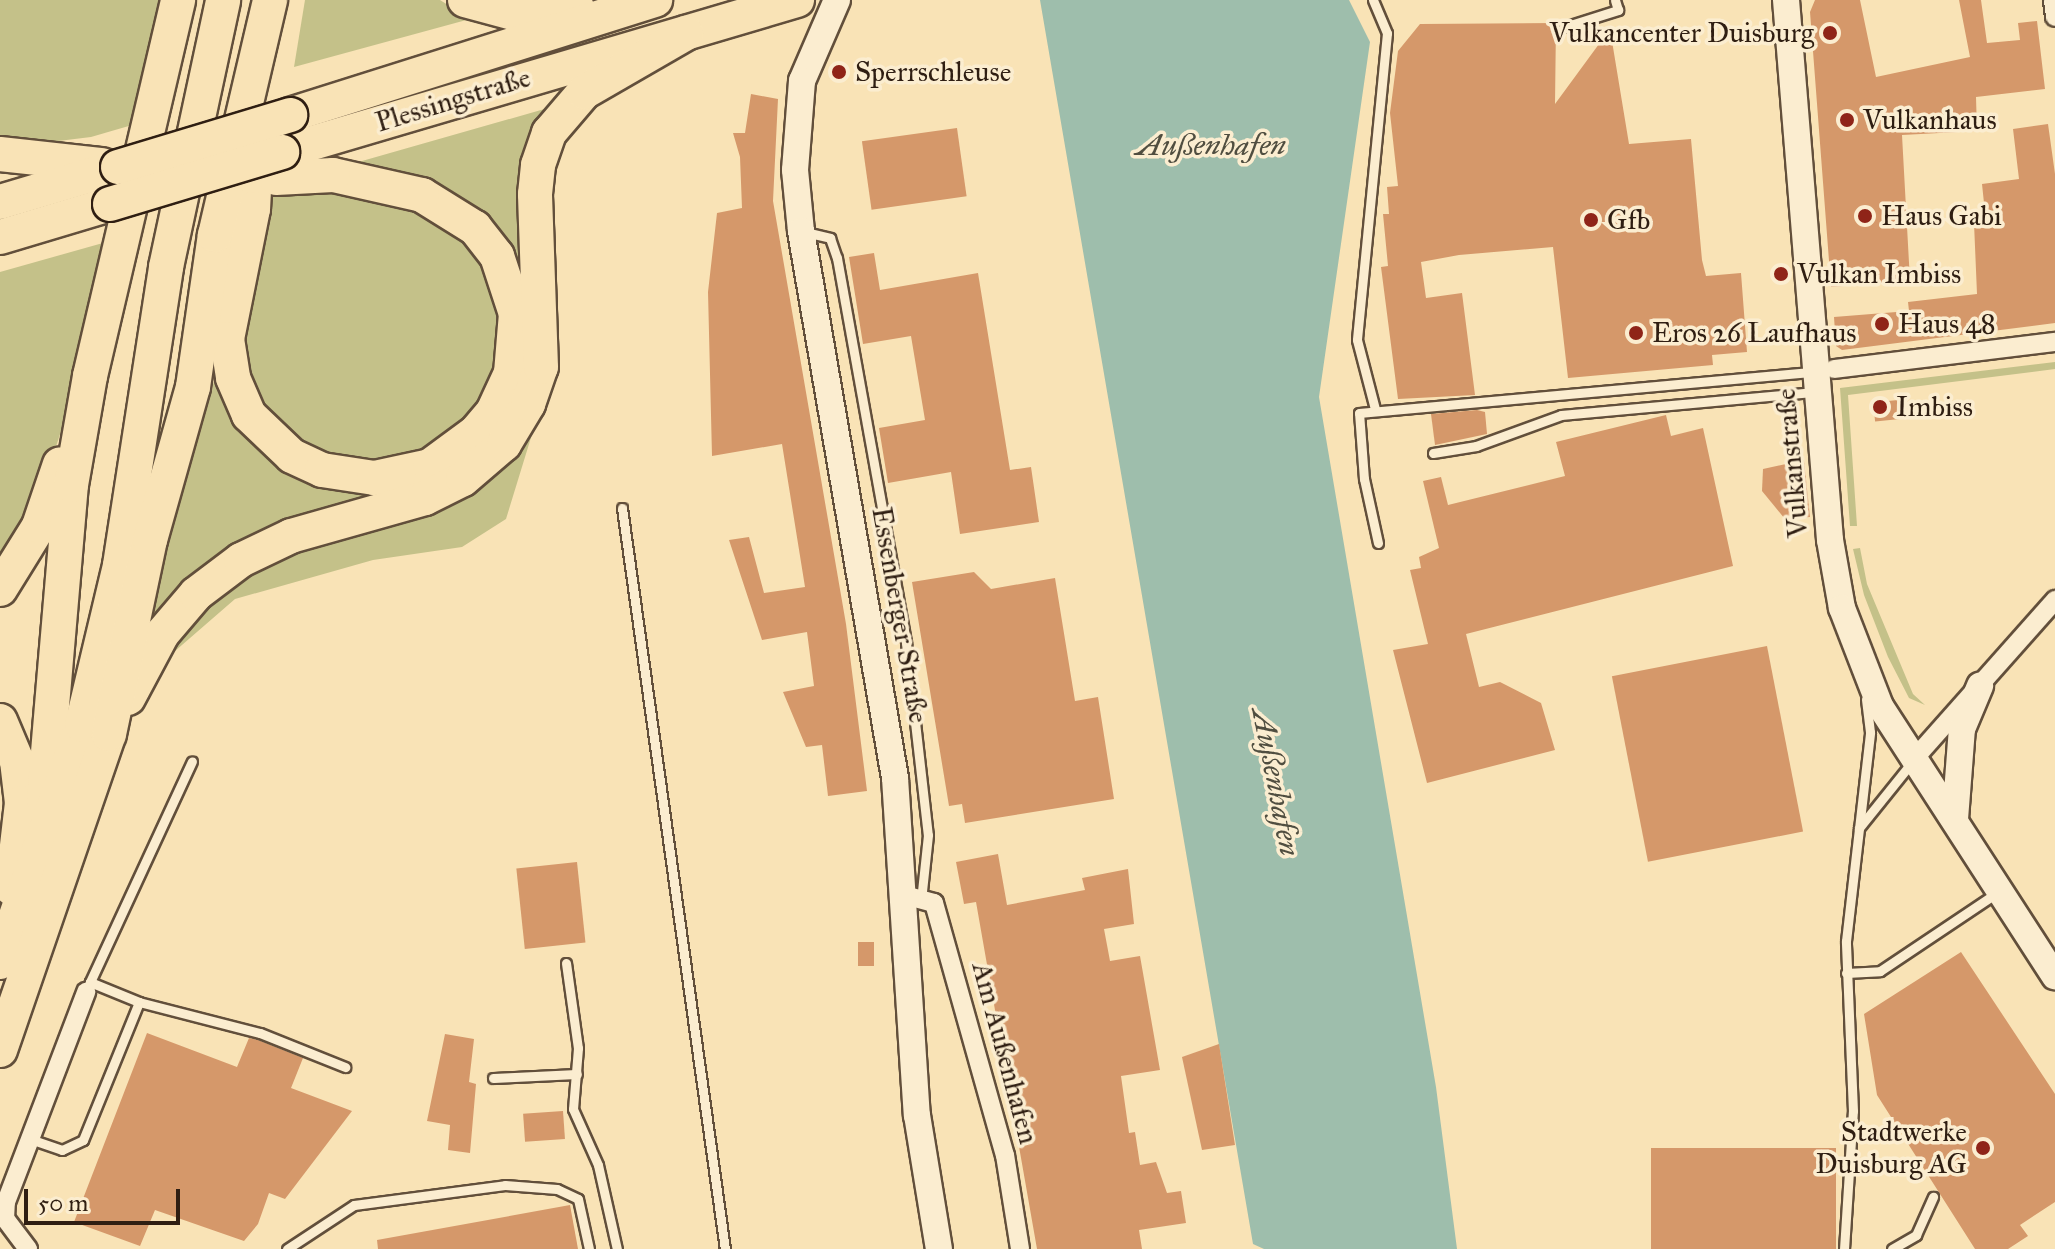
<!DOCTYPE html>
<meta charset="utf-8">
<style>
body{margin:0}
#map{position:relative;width:2055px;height:1249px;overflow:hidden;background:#f9e3b6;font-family:"IM FELL Great Primer",serif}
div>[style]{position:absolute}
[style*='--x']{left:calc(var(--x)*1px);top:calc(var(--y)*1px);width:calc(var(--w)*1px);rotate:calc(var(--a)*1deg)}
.green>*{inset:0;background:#c4c189}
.water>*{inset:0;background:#9ebeac}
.building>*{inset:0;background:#d5986a;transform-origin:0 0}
.roads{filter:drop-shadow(2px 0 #624f3b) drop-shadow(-2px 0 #624f3b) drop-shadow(0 2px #624f3b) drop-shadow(0 -2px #624f3b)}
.lane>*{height:9px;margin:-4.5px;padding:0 4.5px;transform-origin:4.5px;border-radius:4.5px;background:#fbedd0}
.street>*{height:18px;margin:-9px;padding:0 9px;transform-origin:9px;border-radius:9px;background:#fbedd0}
.secondary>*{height:26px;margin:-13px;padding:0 13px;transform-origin:13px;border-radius:13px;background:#fbedd0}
.highway>*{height:34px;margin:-17px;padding:0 17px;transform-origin:17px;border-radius:17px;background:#f9e3b6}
.bridges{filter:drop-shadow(2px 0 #2f1e12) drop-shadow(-2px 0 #2f1e12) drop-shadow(0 2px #2f1e12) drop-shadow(0 -2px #2f1e12)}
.highway-bridge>*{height:34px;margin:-17px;padding:0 17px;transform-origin:17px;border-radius:17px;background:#f9e3b6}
.dots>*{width:22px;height:22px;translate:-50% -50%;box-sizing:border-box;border:4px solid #fbedd0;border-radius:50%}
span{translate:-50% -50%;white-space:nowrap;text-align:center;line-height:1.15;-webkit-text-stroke:7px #fbedd0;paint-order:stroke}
.poi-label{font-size:28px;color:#2f1e12}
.right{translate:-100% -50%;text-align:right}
.left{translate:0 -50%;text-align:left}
.street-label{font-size:28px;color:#2f1e12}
.water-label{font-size:30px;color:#504e40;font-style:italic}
.scale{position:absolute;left:24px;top:1189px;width:156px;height:36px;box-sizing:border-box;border:4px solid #2f1e12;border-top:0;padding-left:10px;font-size:24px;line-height:28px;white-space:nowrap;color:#2f1e12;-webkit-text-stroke:6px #fbedd0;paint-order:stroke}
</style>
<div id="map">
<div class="green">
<i style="clip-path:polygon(0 0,159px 0,139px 123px,91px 137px,42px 143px,0 140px)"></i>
<i style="clip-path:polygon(305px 0,440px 0,470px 19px,294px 67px)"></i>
<i style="clip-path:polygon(548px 108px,549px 114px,532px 317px,506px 253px,355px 163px)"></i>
<i style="clip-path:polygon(332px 191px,408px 208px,446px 226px,473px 254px,492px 284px,501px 319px,497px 364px,479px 405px,450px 434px,417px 455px,376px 462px,338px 459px,299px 440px,268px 413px,246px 374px,240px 320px,265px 197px)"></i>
<i style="clip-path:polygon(110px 241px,69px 407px,37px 504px,0 573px,0 272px)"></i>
<i style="clip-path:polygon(2055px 362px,2055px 369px,1848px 395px,1857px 526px,1850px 526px,1840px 388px)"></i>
<i style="clip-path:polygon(218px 367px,296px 470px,481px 454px,337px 511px,141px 642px)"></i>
<i style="clip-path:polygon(533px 431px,506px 519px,462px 547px,373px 560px,235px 599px,152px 671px,192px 616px,281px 553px,455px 504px,511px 462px)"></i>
<i style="clip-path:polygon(1860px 548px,1867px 584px,1913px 694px,1925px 705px,1909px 698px,1888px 657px,1864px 595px,1853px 549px)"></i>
</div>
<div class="water">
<i style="clip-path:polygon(1040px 0,1349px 0,1370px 42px,1319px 397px,1436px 1087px,1457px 1249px,1264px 1249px,1253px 1244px)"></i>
</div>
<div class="building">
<i style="clip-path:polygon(1815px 0,1860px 0,1876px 77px,1970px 57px,1959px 0,1981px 0,1987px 43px,2020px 40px,2018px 23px,2037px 21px,2045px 89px,1976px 97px,1977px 131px,1902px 135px,1910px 281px,1831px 287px,1810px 12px)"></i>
<i style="clip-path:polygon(1556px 23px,1555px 104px,1610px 29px,1629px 144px,1691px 139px,1702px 260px,1706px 276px,1741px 273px,1747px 352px,1712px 355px,1713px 365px,1568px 378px,1553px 247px,1459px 255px,1421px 262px,1426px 298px,1462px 293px,1475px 395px,1398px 399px,1381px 267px,1388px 266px,1383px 214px,1389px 214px,1387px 187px,1398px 186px,1390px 113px,1398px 51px,1420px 24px)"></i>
<i style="clip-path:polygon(751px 94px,778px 99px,773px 201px,846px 624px,867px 791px,828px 796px,822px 745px,806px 747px,783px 692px,814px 686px,807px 632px,762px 640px,729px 540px,749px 537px,764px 593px,805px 587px,782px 444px,712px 456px,708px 292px,717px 213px,742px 208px,740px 157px,733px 133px,745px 133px)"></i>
<i style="clip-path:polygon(2048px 124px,2055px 174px,2055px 323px,1842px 350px,1836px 346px,1834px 317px,1909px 311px,1908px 302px,1977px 294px,1974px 223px,1986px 222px,1982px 184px,2019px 179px,2013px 129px)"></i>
<i style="left:957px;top:128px;width:69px;height:96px;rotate:82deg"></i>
<i style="clip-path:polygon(874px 253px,880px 290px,978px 273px,1010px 470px,1031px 467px,1039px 522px,960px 534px,951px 472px,888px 483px,879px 428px,925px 420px,911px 336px,863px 344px,849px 257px)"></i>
<i style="left:1898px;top:400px;width:19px;height:25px;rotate:84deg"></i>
<i style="clip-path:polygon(1477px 410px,1485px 412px,1487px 434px,1435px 445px,1431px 414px)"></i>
<i style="clip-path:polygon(1666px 415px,1671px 436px,1703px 428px,1733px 566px,1466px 634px,1479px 687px,1500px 682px,1541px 703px,1555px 750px,1427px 783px,1393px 650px,1428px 644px,1410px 570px,1421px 568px,1419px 557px,1439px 548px,1423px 481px,1441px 477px,1448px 505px,1565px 476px,1556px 442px)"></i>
<i style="clip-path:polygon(1804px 460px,1810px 517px,1785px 519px,1762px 491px,1763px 469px)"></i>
<i style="clip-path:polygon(974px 572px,991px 589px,1055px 578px,1075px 701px,1098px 697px,1114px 799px,965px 823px,962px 804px,949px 806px,912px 582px)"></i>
<i style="left:1767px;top:646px;width:189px;height:158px;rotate:79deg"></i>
<i style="clip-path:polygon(998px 854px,1007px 905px,1085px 890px,1082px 878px,1128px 869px,1134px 924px,1104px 929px,1110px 961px,1140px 956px,1160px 1070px,1121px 1076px,1129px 1133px,1135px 1132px,1140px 1165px,1156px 1162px,1167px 1193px,1181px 1191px,1186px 1223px,1139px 1230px,1142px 1249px,1037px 1249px,976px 902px,964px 904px,956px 862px)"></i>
<i style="left:577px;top:862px;width:81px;height:61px;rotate:84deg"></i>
<i style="left:858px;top:942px;width:16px;height:24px"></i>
<i style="clip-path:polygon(1961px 952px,2055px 1094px,2055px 1202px,2020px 1225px,2028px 1236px,2008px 1249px,1975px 1249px,1877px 1095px,1864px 1014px)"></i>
<i style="clip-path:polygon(147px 1033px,237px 1067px,249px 1038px,258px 1040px,303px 1058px,291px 1088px,352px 1111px,285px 1199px,269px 1193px,258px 1224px,244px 1241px,155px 1210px,140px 1246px,74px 1222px)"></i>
<i style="clip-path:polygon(445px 1034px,474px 1039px,469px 1082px,476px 1084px,470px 1153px,448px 1150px,450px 1125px,427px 1121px)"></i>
<i style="clip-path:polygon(1219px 1044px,1235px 1145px,1202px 1150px,1182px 1057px)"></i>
<i style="left:563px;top:1111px;width:28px;height:40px;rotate:86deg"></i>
<i style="left:1651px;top:1148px;width:185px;height:101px"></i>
<i style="clip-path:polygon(570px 1205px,578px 1249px,378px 1249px,377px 1240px)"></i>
</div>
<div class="roads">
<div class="lane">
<i style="--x:1373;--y:0;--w:36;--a:67"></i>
<i style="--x:1387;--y:33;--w:308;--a:95.6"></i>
<i style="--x:1357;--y:340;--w:71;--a:75.4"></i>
<i style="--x:1564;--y:27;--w:57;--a:-17.5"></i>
<i style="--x:1618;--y:10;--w:10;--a:-107"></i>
<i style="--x:805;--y:232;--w:26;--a:13"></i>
<i style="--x:830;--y:238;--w:21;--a:71"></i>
<i style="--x:837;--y:258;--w:391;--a:79.8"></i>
<i style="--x:906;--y:643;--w:193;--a:83.5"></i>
<i style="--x:928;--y:835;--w:65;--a:96.1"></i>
<i style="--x:1433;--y:453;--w:44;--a:-9.2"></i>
<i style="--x:1476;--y:446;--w:90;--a:-20"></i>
<i style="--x:1561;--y:415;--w:255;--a:-5.2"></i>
<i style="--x:622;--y:508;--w:748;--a:82.09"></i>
<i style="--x:1378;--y:543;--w:66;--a:-102.3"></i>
<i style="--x:1364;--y:479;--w:66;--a:-94.3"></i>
<i style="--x:1359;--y:413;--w:456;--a:-5.2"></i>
<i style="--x:1859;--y:828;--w:85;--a:-51.2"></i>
<i style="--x:566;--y:963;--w:86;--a:82"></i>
<i style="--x:578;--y:1048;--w:61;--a:94.7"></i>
<i style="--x:573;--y:1109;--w:61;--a:65.9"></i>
<i style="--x:598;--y:1165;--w:86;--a:77.3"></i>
<i style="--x:1846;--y:973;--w:34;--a:-3"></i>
<i style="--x:1880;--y:971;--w:142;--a:-33.8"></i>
<i style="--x:90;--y:982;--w:243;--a:-65.2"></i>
<i style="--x:139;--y:1002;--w:125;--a:14.4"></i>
<i style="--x:260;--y:1033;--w:92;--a:21.8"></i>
<i style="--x:493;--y:1078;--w:84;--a:-2.7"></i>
<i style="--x:30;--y:1139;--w:34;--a:19"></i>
<i style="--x:62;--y:1150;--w:23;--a:-25"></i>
<i style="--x:83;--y:1140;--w:149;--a:-67.9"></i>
<i style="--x:139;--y:1002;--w:53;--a:-157.8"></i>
<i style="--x:90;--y:982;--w:11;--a:112"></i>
<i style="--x:287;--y:1249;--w:80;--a:-33.3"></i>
<i style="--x:354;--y:1205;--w:152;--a:-7.5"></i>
<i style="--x:505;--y:1185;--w:52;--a:4.4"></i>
<i style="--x:557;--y:1189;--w:23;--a:25"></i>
<i style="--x:578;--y:1199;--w:51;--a:77.6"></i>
<i style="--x:1844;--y:1249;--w:138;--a:-86.3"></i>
<i style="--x:1853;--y:1111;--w:170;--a:-92.4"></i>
<i style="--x:1846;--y:941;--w:210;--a:-83.4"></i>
<i style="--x:1870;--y:732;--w:33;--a:-97"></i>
<i style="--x:1892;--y:1249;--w:28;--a:-30"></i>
<i style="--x:1916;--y:1235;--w:42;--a:-65.9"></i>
</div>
<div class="street">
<i style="--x:2053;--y:0;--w:17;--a:83"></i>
<i style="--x:1834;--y:369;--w:223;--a:-7"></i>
<i style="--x:1914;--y:759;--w:213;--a:-48.4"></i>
<i style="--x:904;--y:895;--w:31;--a:15"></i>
<i style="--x:934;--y:903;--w:262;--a:74.3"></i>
<i style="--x:1005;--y:1155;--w:95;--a:80.9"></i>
<i style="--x:28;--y:1249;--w:38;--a:-127"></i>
<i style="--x:5;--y:1219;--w:17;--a:-87"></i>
<i style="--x:6;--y:1202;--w:225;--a:-69.1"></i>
</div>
<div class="secondary">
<i style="--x:837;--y:0;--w:88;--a:113.4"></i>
<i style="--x:802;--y:81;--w:89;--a:94.5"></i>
<i style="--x:795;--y:170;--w:61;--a:84.4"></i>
<i style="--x:801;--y:231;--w:555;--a:80.25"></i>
<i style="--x:895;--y:778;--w:338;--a:86.3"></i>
<i style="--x:917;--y:1115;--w:136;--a:80.7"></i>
<i style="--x:1786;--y:0;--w:542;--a:85.34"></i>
<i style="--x:1830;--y:540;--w:69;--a:80"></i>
<i style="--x:1842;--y:608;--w:105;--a:68.8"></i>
<i style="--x:1880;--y:706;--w:322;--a:57.1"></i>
<i style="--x:1955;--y:819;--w:90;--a:-85.6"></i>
<i style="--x:1962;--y:729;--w:47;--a:-67.3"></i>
</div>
<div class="highway">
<i style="--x:465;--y:0;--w:50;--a:15.2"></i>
<i style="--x:513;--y:13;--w:64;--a:-5.4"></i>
<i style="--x:290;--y:115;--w:383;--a:-17.5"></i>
<i style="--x:257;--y:131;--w:78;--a:92.9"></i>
<i style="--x:253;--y:209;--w:133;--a:101.3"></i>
<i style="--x:227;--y:339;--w:39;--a:81"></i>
<i style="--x:233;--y:378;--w:40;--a:66.6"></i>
<i style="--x:249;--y:415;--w:59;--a:43.6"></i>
<i style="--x:292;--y:456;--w:33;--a:25"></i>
<i style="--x:322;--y:470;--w:53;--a:8.7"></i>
<i style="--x:374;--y:478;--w:57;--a:-12.1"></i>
<i style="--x:430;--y:466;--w:57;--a:-36.5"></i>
<i style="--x:476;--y:432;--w:26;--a:-50"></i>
<i style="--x:493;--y:412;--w:43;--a:-65.2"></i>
<i style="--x:511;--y:373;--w:59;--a:-85.2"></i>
<i style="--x:516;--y:314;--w:61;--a:-108.1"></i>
<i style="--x:497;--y:256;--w:36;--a:-128"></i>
<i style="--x:475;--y:228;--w:62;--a:-148.1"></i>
<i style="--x:422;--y:195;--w:91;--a:-167.3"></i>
<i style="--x:333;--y:175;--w:57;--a:177"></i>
<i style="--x:282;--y:152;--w:537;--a:-16.44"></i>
<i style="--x:0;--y:154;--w:103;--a:6.2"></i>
<i style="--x:0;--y:202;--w:123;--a:-16.5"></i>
<i style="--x:0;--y:237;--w:115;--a:-16.7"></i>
<i style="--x:0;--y:589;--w:74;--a:-58.2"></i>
<i style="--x:39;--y:526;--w:65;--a:-71.3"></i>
<i style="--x:128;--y:698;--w:72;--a:-62"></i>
<i style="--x:162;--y:634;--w:52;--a:-49.6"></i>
<i style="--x:196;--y:594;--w:56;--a:-37.1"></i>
<i style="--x:241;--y:560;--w:55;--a:-25.6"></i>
<i style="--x:291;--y:536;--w:139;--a:-15.8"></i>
<i style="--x:425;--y:498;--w:42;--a:-26.6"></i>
<i style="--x:463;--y:479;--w:54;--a:-40.5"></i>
<i style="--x:504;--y:444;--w:47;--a:-59"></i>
<i style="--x:528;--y:404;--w:39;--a:-71"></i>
<i style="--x:541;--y:367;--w:173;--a:-92"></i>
<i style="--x:535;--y:194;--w:29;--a:-84"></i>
<i style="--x:538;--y:165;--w:34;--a:-71"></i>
<i style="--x:549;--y:133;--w:54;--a:-49.5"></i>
<i style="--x:584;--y:92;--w:118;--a:-30"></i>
<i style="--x:0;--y:721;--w:43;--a:67"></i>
<i style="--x:17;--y:761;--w:42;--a:83.2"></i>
<i style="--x:22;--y:803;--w:86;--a:96.7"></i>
<i style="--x:44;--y:799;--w:315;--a:-85.1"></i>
<i style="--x:71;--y:485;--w:111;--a:-80.1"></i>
<i style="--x:90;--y:376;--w:386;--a:-76.8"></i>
<i style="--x:0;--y:962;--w:251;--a:-70.9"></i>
<i style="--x:82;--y:725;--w:164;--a:-76.6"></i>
<i style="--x:120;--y:565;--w:302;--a:-81.2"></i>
<i style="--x:166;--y:267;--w:273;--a:-77.9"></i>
<i style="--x:0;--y:1050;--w:334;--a:-71"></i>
<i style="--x:109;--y:734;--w:198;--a:-78.1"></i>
<i style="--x:150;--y:540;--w:159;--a:-74.3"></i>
<i style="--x:193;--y:387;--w:154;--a:-81.8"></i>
<i style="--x:215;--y:235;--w:241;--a:-76.8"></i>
</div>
</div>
<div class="bridges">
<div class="highway-bridge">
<i style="--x:118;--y:167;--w:180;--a:-16.8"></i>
<i style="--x:110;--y:204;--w:180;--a:-16.8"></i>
</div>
</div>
<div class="dots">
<i style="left:1830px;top:33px;background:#8f2418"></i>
<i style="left:839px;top:72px;background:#8f2418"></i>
<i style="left:1847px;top:120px;background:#8f2418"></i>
<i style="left:1865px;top:216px;background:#8f2418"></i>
<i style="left:1591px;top:220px;background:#8f2418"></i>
<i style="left:1781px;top:274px;background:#8f2418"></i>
<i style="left:1882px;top:324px;background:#8f2418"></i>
<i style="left:1636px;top:333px;background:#8f2418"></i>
<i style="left:1880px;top:407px;background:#8f2418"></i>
<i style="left:1983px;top:1148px;background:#8f2418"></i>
</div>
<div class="poi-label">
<span class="right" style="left:1814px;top:33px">Vulkancenter Duisburg</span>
<span class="left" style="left:855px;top:72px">Sperrschleuse</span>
<span class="left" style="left:1863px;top:120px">Vulkanhaus</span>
<span class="left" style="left:1881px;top:216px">Haus Gabi</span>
<span class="left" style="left:1607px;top:220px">Gfb</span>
<span class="left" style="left:1797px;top:274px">Vulkan Imbiss</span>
<span class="left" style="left:1898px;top:324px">Haus 48</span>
<span class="left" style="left:1652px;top:333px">Eros 26 Laufhaus</span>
<span class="left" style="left:1896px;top:407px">Imbiss</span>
<span class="right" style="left:1967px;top:1148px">Stadtwerke<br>Duisburg AG</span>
</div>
<div class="street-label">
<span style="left:453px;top:100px;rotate:-17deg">Plessingstraße</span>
<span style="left:1792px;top:463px;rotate:-95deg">Vulkanstraße</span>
<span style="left:900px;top:615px;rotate:80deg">Essenberger Straße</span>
<span style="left:1005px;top:1053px;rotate:75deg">Am Außenhafen</span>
</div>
<div class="water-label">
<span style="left:1211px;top:145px">Außenhafen</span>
<span style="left:1276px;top:782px;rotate:79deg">Außenhafen</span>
</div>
<div class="scale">50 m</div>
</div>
